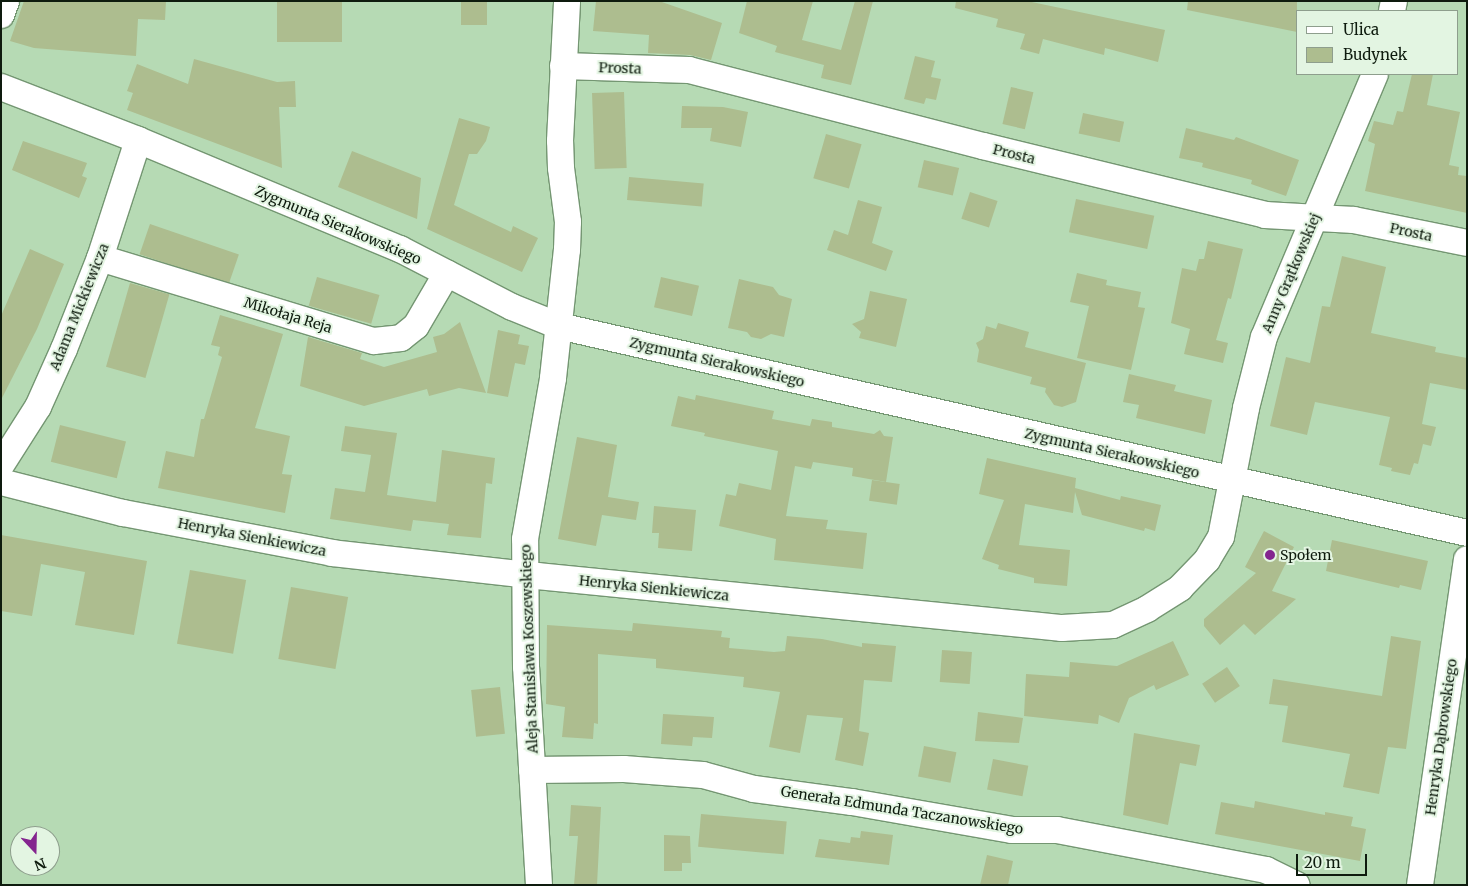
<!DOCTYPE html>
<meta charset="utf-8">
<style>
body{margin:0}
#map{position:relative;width:1468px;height:886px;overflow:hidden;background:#b6dab4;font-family:Merriweather,serif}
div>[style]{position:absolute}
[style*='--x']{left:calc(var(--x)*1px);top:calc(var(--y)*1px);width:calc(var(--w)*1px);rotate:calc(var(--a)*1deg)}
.building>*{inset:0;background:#adbd8f;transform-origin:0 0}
.roads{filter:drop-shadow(1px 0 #749672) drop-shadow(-1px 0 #749672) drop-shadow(0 1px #749672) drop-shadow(0 -1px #749672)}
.minor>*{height:26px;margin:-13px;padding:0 13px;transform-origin:13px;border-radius:13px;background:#fff}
.dots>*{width:14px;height:14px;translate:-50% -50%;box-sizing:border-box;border:2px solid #e3f5e2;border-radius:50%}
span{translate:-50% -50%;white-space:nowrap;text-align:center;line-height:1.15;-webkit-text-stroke:4px #e3f5e2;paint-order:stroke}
.street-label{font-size:14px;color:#0e1b0e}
.poi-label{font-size:14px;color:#0e1b0e}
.left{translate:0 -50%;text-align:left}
.frame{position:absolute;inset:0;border:2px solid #0e1b0e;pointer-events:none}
.legend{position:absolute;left:1296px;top:10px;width:162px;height:65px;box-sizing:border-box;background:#e3f5e2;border:1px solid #8e9e8d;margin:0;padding:6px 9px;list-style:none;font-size:15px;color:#0e1b0e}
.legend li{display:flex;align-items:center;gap:10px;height:25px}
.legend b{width:25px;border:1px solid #8e9e8d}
.north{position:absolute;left:10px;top:826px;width:50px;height:50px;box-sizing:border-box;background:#e3f5e2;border:1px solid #8e9e8d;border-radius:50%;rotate:159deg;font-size:14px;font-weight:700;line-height:20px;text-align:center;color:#0e1b0e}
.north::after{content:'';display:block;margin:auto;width:18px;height:22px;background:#84258f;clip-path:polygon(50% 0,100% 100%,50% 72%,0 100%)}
.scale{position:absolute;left:1296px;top:854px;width:71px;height:22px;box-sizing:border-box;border:2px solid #0e1b0e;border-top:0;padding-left:6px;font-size:15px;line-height:18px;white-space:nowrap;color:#0e1b0e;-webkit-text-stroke:4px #e3f5e2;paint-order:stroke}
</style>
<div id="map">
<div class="building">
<i style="clip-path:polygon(24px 1px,166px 1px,165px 20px,138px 19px,136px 56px,34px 48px,10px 41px)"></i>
<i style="left:277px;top:1px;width:65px;height:41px"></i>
<i style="left:461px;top:1px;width:26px;height:24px"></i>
<i style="clip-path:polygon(596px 1px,659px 1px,722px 23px,711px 60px,690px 55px,648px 53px,649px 35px,593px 31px)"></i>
<i style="clip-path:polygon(747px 1px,813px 1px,802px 40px,841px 50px,855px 1px,873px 1px,851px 85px,821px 78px,824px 65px,775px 52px,777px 46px,739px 33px)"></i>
<i style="clip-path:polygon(956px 1px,1027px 1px,1165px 30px,1158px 62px,1105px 48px,1104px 55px,1043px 39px,1039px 54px,1020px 49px,1025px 34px,996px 27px,998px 19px,955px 8px)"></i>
<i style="clip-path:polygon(1188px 1px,1297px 1px,1297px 32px,1187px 10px)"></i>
<i style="clip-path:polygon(915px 56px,935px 61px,931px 77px,941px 79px,936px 100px,926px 98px,924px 104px,904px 99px)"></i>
<i style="clip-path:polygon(194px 59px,277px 82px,295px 81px,296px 107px,279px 107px,282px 168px,127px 110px,133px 93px,127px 91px,137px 64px,188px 84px)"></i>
<i style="clip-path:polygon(1412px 74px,1433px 74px,1427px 105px,1460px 112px,1449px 165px,1459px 167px,1458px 175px,1467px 176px,1467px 213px,1365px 191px,1375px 144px,1368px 141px,1374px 121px,1393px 125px,1397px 111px,1403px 112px)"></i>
<i style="left:1011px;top:87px;width:23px;height:38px;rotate:13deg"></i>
<i style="left:624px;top:92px;width:76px;height:32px;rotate:88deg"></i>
<i style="clip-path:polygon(682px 106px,723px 107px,748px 112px,741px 147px,710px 141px,712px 128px,681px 128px)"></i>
<i style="left:1083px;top:113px;width:42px;height:21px;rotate:12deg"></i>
<i style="clip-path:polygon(459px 118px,490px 127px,486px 141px,477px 154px,469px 154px,454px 205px,511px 232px,513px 226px,538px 238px,522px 272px,427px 229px)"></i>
<i style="clip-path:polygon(1186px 128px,1234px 140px,1236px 137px,1299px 160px,1286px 196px,1251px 184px,1252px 180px,1202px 167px,1203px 163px,1179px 158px)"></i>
<i style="left:826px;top:134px;width:37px;height:46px;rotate:16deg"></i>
<i style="clip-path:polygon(23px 141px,87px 163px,82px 176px,87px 178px,79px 198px,12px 170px)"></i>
<i style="clip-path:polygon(352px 151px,421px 178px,417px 219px,338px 187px)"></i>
<i style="left:924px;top:160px;width:36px;height:28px;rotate:13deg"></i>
<i style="left:629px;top:177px;width:75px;height:23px;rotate:5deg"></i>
<i style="left:970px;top:192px;width:29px;height:28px;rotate:18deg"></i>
<i style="left:1076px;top:199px;width:80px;height:34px;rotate:12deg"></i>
<i style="clip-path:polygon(858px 200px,882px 207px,872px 243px,893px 251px,886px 271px,827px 250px,834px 230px,848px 235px)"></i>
<i style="left:150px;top:224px;width:94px;height:32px;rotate:19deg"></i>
<i style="clip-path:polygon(1208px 241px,1243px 249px,1231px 299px,1228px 298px,1216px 340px,1228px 343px,1223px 363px,1184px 354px,1190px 329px,1171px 323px,1182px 268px,1196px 271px,1199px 259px,1204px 259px)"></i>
<i style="clip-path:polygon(30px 249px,64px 264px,37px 329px,1px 400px,1px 316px)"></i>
<i style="clip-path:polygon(1342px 256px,1386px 267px,1371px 333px,1436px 347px,1435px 352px,1467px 358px,1467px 390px,1430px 383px,1422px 424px,1436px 427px,1431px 446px,1423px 444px,1418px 464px,1414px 463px,1410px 475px,1391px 471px,1392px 468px,1379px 465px,1390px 417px,1315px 402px,1307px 435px,1270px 426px,1286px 357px,1310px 363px,1322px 306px,1330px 307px)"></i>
<i style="clip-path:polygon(1077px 273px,1107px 280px,1106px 285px,1141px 292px,1138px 307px,1145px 308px,1131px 370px,1077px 358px,1089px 306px,1070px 302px)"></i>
<i style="left:317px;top:277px;width:65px;height:30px;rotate:16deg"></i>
<i style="left:661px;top:277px;width:39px;height:31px;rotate:13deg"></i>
<i style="clip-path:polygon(739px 279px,773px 287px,779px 295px,792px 299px,784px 337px,771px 334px,761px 339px,751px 337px,747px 332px,728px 328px)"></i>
<i style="left:130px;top:283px;width:41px;height:87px;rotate:16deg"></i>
<i style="clip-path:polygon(870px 291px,907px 299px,896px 347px,859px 338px,861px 332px,852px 324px,864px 319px)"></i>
<i style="clip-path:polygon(220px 315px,283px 334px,255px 428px,290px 436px,282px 474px,292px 475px,285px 513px,158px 488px,166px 451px,194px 457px,201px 419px,204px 419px,222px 357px,218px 355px,220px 347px,211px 345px)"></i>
<i style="clip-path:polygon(460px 322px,486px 393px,459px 388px,429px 396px,427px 389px,364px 406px,300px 386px,308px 337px,362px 353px,360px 359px,384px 367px,437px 352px,433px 337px,444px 334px)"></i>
<i style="clip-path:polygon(998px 323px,1029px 332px,1025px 347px,1086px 363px,1076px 402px,1062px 407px,1054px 405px,1045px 392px,1046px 388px,1030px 384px,1032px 377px,977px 362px,979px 350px,976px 343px,983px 339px,986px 326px,996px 329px)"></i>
<i style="clip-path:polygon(498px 330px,520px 335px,518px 344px,529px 346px,525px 365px,515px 363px,508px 397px,487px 393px)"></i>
<i style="clip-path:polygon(1129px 374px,1176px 385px,1174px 391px,1212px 400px,1205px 434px,1136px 418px,1139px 405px,1123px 402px)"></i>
<i style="clip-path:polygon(696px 395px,774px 411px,772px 419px,810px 426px,812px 419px,832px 422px,832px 427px,874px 434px,880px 430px,884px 436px,893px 437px,886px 482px,852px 476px,853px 468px,813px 462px,811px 469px,795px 466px,786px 516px,828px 520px,826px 529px,867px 533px,863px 569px,774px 560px,776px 539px,719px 526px,726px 494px,736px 496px,739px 483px,771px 490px,778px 451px,704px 436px,705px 433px,671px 426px,678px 396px,695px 400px)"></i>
<i style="left:60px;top:425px;width:68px;height:38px;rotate:14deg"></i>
<i style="clip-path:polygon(345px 426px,397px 433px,387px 495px,436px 502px,442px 450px,495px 458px,492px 484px,486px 483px,481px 538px,447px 535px,449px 524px,413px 520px,411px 531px,330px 519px,335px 488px,365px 492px,371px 455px,341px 451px)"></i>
<i style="clip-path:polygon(577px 437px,617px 445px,608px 497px,639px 502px,636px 520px,602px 515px,596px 546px,558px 539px)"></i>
<i style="clip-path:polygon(987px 458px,1076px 478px,1075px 488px,1120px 500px,1121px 496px,1161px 505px,1155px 531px,1145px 528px,1144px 531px,1082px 515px,1075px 492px,1073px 513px,1025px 504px,1019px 545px,1070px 550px,1067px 586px,1034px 583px,1034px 578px,998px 569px,999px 565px,982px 559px,1004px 500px,979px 494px)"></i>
<i style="left:872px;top:480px;width:28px;height:21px;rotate:8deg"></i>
<i style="clip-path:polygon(654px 506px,696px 510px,692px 551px,658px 548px,659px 533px,652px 533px)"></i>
<i style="clip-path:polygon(1264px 531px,1294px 547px,1272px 591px,1296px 599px,1255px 635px,1244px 624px,1220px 645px,1204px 626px,1204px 619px,1256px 573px,1245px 567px)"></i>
<i style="clip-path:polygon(1px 535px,147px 561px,134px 635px,75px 625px,85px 572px,41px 564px,32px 616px,1px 611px)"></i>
<i style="clip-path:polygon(1332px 540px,1428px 561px,1421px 590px,1400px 585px,1399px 588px,1326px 571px)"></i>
<i style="left:190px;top:570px;width:57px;height:75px;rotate:10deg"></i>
<i style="left:291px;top:587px;width:58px;height:73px;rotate:10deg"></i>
<i style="clip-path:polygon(633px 623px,722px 631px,721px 637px,730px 638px,729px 648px,774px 652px,785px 651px,787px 636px,822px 639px,862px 647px,862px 643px,896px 646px,892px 682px,864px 680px,859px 731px,869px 733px,863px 766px,835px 760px,843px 718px,807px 715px,800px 753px,769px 747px,780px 692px,743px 687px,744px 677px,656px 668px,656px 659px,598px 654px,598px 724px,594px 723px,593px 739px,562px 737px,565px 707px,546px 704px,547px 625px,632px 631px)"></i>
<i style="clip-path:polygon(1391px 636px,1421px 641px,1406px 749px,1388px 747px,1379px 794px,1343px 787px,1350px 754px,1282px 742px,1288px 706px,1269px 704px,1273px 679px,1382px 696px)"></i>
<i style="clip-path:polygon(1173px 641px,1189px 675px,1156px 690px,1154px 685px,1129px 698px,1119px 723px,1099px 715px,1098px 724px,1024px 716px,1026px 674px,1069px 677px,1070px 662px,1117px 666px)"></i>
<i style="left:942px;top:650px;width:30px;height:32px;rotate:4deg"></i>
<i style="left:1227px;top:667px;width:23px;height:30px;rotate:56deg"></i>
<i style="left:500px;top:687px;width:47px;height:29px;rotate:84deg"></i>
<i style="clip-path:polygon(978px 712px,1023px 718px,1019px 743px,975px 741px)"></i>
<i style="clip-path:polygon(663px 714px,714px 717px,712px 738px,693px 737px,692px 746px,661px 744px)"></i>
<i style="clip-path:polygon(1134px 733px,1200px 745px,1196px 766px,1180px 763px,1168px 825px,1123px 815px)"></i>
<i style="left:924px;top:746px;width:33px;height:31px;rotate:11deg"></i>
<i style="left:993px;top:759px;width:36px;height:31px;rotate:11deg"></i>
<i style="clip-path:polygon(1255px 801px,1325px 815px,1325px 812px,1353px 817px,1351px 826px,1366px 829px,1360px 861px,1215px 834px,1221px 802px,1254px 808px)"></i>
<i style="clip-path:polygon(571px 805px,601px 807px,597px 885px,574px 885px,578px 836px,569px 836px)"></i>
<i style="left:701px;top:814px;width:86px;height:33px;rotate:5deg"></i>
<i style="clip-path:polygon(861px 831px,893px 835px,889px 865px,815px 857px,819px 839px,850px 843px,851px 837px,860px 838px)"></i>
<i style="clip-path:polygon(664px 835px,690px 836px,691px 863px,682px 863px,682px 871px,664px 871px)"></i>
<i style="clip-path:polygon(987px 855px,1013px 861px,1008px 885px,980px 885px)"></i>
</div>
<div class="roads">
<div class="minor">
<i style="--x:1392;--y:11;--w:10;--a:-79"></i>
<i style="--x:1;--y:15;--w:15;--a:-70"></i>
<i style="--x:563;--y:66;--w:126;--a:1.8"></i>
<i style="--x:689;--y:70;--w:304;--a:14.5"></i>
<i style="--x:983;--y:146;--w:290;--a:13.7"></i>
<i style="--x:1265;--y:215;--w:89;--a:3.2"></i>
<i style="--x:1354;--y:220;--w:115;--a:11.5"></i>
<i style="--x:1;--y:87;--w:147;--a:21.1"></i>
<i style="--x:138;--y:140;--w:284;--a:22.6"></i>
<i style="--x:400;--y:249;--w:126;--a:27.4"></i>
<i style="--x:512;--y:307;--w:51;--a:22"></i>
<i style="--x:559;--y:326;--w:931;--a:12.84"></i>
<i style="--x:100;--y:258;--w:286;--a:16.9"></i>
<i style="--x:374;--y:341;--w:27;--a:-6"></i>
<i style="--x:401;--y:338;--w:19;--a:-39"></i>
<i style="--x:416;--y:326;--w:61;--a:-59.7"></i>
<i style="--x:1;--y:465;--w:69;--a:-57.5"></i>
<i style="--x:38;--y:407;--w:64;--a:-65.9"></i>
<i style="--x:64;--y:349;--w:98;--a:-68.4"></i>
<i style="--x:100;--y:258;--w:124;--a:-72.1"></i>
<i style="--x:1;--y:482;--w:126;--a:14.3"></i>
<i style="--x:123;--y:513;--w:213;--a:10.8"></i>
<i style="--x:332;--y:553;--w:206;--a:6.4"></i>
<i style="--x:537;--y:576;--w:528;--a:5.66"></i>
<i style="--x:1062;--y:628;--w:51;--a:-3.4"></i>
<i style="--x:1113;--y:625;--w:38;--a:-25"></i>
<i style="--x:1147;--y:609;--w:39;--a:-32"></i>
<i style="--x:1180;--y:588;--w:39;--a:-46"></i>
<i style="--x:1207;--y:560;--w:27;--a:-59"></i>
<i style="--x:1221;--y:537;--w:131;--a:-79"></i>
<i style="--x:1246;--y:408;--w:73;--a:-75.8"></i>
<i style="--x:1264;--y:337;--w:285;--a:-67.1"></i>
<i style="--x:532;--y:770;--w:92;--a:-0.6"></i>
<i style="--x:624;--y:769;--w:79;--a:4.3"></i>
<i style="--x:703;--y:775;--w:53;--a:15.4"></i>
<i style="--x:754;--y:789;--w:99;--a:7.6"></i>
<i style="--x:852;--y:802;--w:162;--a:9.9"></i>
<i style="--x:1012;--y:830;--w:45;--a:0"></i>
<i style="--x:1057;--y:830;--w:213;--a:10.8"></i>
<i style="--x:1266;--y:870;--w:34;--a:26"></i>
<i style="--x:539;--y:885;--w:218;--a:-93.4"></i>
<i style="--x:526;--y:667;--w:128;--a:-90.4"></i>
<i style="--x:525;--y:539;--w:163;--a:-80.1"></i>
<i style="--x:553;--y:378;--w:129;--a:-83.8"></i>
<i style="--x:567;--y:250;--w:28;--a:-88"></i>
<i style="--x:568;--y:222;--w:54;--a:-97.4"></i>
<i style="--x:561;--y:168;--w:27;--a:-92"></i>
<i style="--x:560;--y:141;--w:140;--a:-87.1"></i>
<i style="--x:1420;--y:885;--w:329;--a:-81.8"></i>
</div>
</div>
<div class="dots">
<i style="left:1270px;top:555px;background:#84258f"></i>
</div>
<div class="street-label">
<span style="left:620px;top:68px;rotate:2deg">Prosta</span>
<span style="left:1014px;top:154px;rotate:14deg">Prosta</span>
<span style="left:338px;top:225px;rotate:23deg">Zygmunta Sierakowskiego</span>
<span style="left:1411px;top:232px;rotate:12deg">Prosta</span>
<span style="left:1291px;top:273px;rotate:-67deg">Anny Grątkowskiej</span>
<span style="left:79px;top:307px;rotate:-68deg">Adama Mickiewicza</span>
<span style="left:288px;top:315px;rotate:17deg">Mikołaja Reja</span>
<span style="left:717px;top:362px;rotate:13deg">Zygmunta Sierakowskiego</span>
<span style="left:1112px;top:453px;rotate:13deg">Zygmunta Sierakowskiego</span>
<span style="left:252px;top:537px;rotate:11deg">Henryka Sienkiewicza</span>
<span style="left:654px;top:588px;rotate:6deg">Henryka Sienkiewicza</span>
<span style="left:529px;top:649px;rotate:-92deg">Aleja Stanisława Koszewskiego</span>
<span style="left:1441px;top:737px;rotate:-82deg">Henryka Dąbrowskiego</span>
<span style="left:902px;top:810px;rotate:9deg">Generała Edmunda Taczanowskiego</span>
</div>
<div class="poi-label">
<span class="left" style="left:1280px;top:555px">Społem</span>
</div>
<div class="frame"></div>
<ul class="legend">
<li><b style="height:6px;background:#fff"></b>Ulica</li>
<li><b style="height:14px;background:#adbd8f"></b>Budynek</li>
</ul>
<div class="north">N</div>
<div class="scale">20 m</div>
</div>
